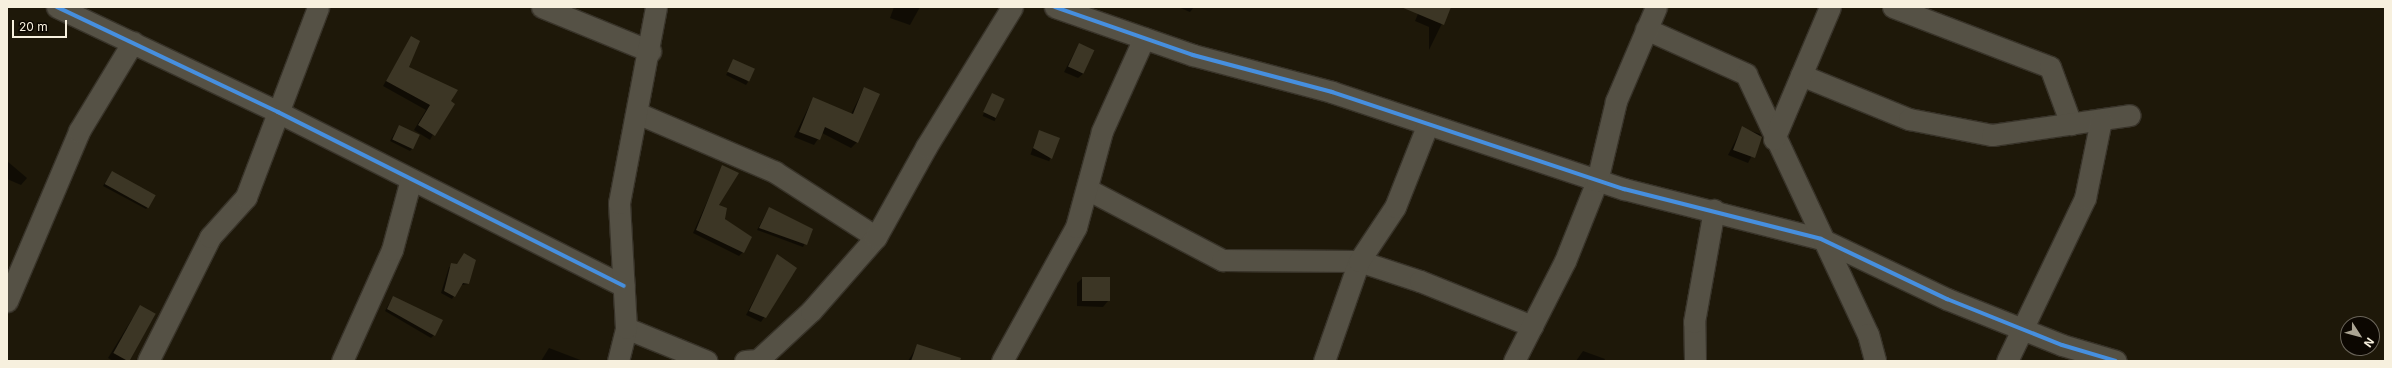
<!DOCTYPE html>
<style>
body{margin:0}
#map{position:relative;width:2392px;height:368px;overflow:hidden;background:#1e1809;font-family:Inter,sans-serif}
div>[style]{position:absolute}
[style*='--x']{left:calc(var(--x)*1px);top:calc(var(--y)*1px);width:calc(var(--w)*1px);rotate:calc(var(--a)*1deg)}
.shadow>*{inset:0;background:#0007;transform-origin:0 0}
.building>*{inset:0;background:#3c3625;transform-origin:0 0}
.roads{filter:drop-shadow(1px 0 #383329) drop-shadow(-1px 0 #383329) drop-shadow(0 1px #383329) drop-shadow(0 -1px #383329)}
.minor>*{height:21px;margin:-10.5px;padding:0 10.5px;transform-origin:10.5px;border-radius:10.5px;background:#555145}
.cycleway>*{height:4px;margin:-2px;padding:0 2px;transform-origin:2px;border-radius:2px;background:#468fdf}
span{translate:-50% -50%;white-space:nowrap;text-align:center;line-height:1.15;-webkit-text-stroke:3px #0c0701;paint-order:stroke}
.frame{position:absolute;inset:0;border:8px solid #f7f0de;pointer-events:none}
.north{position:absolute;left:2340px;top:316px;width:40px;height:40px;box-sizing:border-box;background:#0c0701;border:1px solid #6a6459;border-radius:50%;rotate:126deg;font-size:11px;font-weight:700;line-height:16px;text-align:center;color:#f7f0de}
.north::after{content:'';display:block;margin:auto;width:14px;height:18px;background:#aba493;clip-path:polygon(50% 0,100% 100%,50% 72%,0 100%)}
.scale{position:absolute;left:12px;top:20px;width:55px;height:18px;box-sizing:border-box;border:2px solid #f7f0de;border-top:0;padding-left:5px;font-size:12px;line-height:14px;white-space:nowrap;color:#f7f0de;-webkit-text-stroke:3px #0c0701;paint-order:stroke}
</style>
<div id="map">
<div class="shadow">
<i style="clip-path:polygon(894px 7px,920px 7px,910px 25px,890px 18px)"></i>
<i style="clip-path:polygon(1178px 7px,1194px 7px,1190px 12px)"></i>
<i style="clip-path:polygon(1421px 7px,1450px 7px,1429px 50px,1429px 27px,1415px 21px)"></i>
<i style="clip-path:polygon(411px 38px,408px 68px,450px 101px,430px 140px,414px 130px,426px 110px,383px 86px)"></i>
<i style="clip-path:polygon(1079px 44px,1084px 73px,1078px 78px,1064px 72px)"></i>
<i style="clip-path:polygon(733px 64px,748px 82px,746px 85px,726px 75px)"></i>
<i style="clip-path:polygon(864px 88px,857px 142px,851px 148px,822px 133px,814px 145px,794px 137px,813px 98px,851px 114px)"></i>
<i style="left:992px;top:94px;width:13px;height:24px;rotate:23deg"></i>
<i style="clip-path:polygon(399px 126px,413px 148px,410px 151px,390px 141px)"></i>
<i style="clip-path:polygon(1742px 128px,1760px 134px,1761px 139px,1748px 163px,1728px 155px)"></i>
<i style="left:1039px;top:131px;width:20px;height:25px;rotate:20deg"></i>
<i style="clip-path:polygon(7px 161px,27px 178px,21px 185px,7px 179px)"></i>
<i style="clip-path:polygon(723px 166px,718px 205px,743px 252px,739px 256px,693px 233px)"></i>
<i style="clip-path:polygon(112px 172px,149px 206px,146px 209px,103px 186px)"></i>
<i style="clip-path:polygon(769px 208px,812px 229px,803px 247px,757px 230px)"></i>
<i style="clip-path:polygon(464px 254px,475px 260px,468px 284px,461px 285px,452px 299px,441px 293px,449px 267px,457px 265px)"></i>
<i style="clip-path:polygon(777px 256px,796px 269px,761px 322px,746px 315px)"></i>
<i style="clip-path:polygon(1083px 278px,1108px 301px,1103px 307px,1077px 306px,1077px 283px)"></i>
<i style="clip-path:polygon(393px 297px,434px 335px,431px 338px,385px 311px)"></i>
<i style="clip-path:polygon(140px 306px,155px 315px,128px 361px,113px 361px,108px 358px)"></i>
<i style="clip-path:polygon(918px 345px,933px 361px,908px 361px)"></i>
<i style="clip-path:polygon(549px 348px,583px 361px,541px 361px)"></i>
<i style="clip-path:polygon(1583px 351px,1605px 359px,1604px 361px,1576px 361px)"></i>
</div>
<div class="building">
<i style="clip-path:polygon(1401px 7px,1451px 7px,1444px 25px)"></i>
<i style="clip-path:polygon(411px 36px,420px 41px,409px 67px,458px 90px,451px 101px,455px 104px,435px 136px,418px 125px,430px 105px,386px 81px)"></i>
<i style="left:1079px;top:43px;width:17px;height:26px;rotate:25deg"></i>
<i style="left:733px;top:59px;width:24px;height:14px;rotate:24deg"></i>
<i style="clip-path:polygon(864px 87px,880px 94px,858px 143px,825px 127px,820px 140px,799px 132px,813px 97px,853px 114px)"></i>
<i style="left:992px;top:93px;width:14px;height:21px;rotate:25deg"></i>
<i style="left:399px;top:125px;width:23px;height:16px;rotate:25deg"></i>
<i style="clip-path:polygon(1742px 126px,1762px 137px,1755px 158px,1733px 150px)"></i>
<i style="clip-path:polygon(1039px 130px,1060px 138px,1052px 159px,1033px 148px)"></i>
<i style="clip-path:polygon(722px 165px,739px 173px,719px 205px,727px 208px,725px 219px,752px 237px,744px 253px,696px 230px)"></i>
<i style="left:112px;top:171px;width:50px;height:15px;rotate:29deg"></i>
<i style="clip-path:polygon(769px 207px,813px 229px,807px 245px,759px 228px)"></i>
<i style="clip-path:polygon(464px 253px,476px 260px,469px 284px,463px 283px,455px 297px,444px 291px,451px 263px,457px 264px)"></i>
<i style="clip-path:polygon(777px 254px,797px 268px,766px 318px,749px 311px)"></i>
<i style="left:1082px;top:277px;width:28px;height:24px"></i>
<i style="clip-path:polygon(393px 296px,443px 320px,435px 336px,387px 309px)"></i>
<i style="left:140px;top:305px;width:18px;height:55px;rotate:29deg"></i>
<i style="clip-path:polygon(917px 344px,961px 358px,960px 361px,911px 361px)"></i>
</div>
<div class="roads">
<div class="minor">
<i style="--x:57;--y:7;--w:245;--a:25.4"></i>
<i style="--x:278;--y:112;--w:387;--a:26.7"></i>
<i style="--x:542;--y:7;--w:117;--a:22.2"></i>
<i style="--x:1055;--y:7;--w:146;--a:19.2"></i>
<i style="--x:1193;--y:55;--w:144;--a:14.9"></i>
<i style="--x:1332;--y:92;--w:308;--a:18.4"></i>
<i style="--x:1624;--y:189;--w:203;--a:14.2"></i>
<i style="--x:1821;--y:239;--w:140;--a:25.5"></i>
<i style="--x:1947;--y:299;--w:124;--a:21.8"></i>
<i style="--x:2062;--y:345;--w:56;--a:16.5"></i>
<i style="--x:1893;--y:7;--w:168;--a:20.9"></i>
<i style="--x:2050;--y:67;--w:61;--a:69.8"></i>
<i style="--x:1646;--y:29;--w:110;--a:24.2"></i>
<i style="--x:1746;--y:74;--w:287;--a:64.9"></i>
<i style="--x:1868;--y:334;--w:28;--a:75"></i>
<i style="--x:1801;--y:75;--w:117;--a:22.2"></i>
<i style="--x:1909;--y:119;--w:85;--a:10.9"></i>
<i style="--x:1992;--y:135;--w:139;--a:-8.2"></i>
<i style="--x:637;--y:113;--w:150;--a:23.1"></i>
<i style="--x:775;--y:172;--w:120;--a:32.8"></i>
<i style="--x:1774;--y:139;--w:143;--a:-67"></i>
<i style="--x:1087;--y:189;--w:153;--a:27.7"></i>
<i style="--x:1222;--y:260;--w:137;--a:0.4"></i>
<i style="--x:1359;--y:261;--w:64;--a:18.2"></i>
<i style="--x:1420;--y:281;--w:121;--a:21.9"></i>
<i style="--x:7;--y:301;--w:185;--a:-67"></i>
<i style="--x:79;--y:131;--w:104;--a:-58.8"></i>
<i style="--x:626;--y:328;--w:87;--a:22.2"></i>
<i style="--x:148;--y:361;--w:139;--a:-63.4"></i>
<i style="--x:210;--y:237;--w:54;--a:-48"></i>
<i style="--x:246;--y:197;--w:203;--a:-69.2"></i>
<i style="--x:342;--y:361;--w:122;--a:-65.8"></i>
<i style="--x:392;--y:250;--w:73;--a:-75"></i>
<i style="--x:618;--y:361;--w:34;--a:-76"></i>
<i style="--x:626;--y:328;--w:125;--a:-93.2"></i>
<i style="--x:619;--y:203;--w:199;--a:-79.3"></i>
<i style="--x:745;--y:361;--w:13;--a:-4"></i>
<i style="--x:758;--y:360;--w:72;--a:-42.8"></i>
<i style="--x:811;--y:311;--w:98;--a:-48.7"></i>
<i style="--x:876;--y:237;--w:103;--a:-60.9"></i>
<i style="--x:926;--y:147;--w:164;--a:-58.4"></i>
<i style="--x:1002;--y:361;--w:153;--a:-61.1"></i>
<i style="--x:1076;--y:227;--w:99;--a:-74.8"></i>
<i style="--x:1102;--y:131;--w:102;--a:-65.7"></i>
<i style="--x:1324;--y:361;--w:106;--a:-70.7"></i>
<i style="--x:1359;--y:261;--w:65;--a:-56.3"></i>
<i style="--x:1395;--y:207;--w:87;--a:-68.4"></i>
<i style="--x:1514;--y:361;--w:112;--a:-63"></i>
<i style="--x:1565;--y:261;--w:86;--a:-68.2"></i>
<i style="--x:1597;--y:181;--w:82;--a:-76.6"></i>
<i style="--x:1616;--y:101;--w:102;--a:-66.9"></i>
<i style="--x:1695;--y:361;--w:39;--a:-91"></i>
<i style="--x:1694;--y:322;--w:114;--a:-79.9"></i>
<i style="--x:2007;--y:361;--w:181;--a:-64.4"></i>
<i style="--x:2085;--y:198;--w:80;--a:-78.4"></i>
</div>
</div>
<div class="cycleway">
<i style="--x:57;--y:7;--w:245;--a:25.4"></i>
<i style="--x:278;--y:112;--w:387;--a:26.7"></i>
<i style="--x:1055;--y:7;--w:146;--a:19.2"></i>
<i style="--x:1193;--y:55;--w:144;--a:14.9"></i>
<i style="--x:1332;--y:92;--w:308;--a:18.4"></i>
<i style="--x:1624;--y:189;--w:203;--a:14.2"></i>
<i style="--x:1821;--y:239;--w:140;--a:25.5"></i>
<i style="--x:1947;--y:299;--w:124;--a:21.8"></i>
<i style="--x:2062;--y:345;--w:56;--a:16.5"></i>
</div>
<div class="frame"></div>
<div class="north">N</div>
<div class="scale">20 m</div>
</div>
